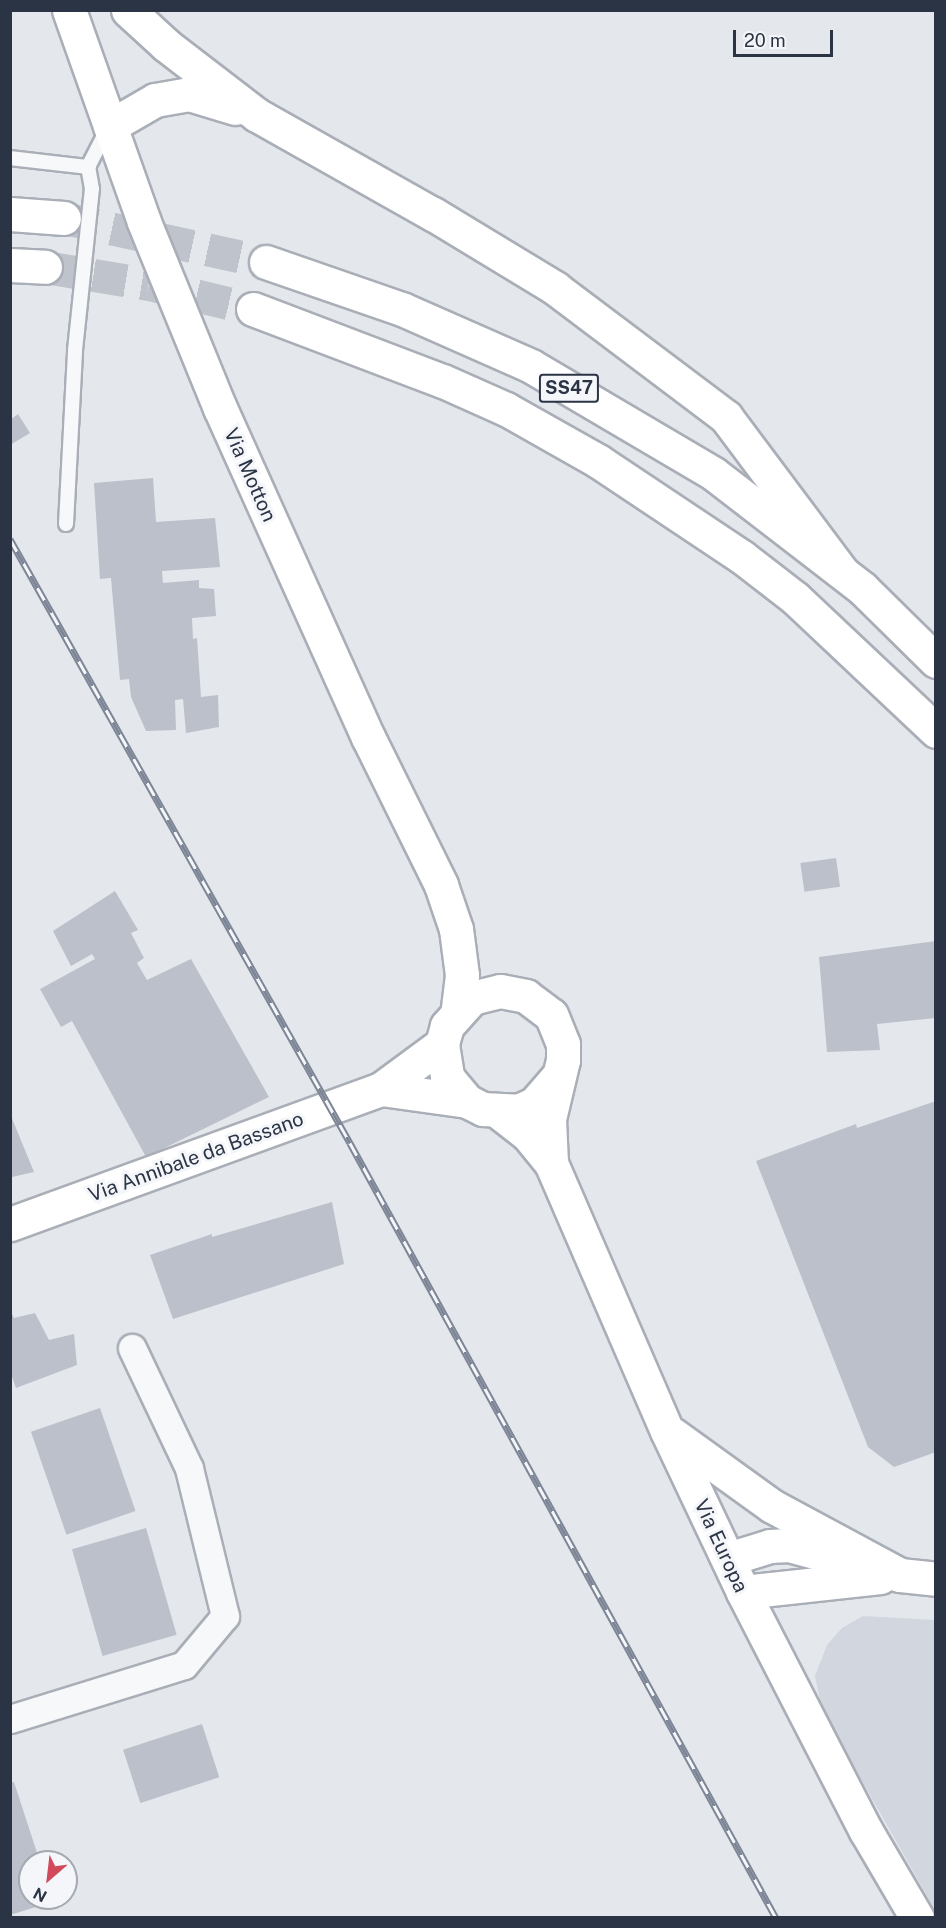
<!DOCTYPE html>
<style>
body{margin:0}
#map{position:relative;width:946px;height:1928px;overflow:hidden;background:#e4e7ec;font-family:"Public Sans",sans-serif}
div>[style]{position:absolute}
[style*='--x']{left:calc(var(--x)*1px);top:calc(var(--y)*1px);width:calc(var(--w)*1px);rotate:calc(var(--a)*1deg)}
.built>*{inset:0;background:#d2d6de}
.building>*{inset:0;background:#bbc0ca;transform-origin:0 0}
.highway-tunnel>*{height:33px;margin-top:-16.5px;transform-origin:0;background:repeating-linear-gradient(90deg,#bfc3cb 0 33px,transparent 0 49px)}
.roads{filter:drop-shadow(2px 0 #a9aeb7) drop-shadow(-2px 0 #a9aeb7) drop-shadow(0 2px #a9aeb7) drop-shadow(0 -2px #a9aeb7)}
.lane>*{height:14px;margin:-7px;padding:0 7px;transform-origin:7px;border-radius:7px;background:#f7f8fa}
.street>*{height:27px;margin:-13.5px;padding:0 13.5px;transform-origin:13.5px;border-radius:13.5px;background:#f7f8fa}
.secondary>*{height:33px;margin:-16.5px;padding:0 16.5px;transform-origin:16.5px;border-radius:16.5px;background:#fff}
.highway>*{height:33px;margin:-16.5px;padding:0 16.5px;transform-origin:16.5px;border-radius:16.5px;background:#fff}
.rail>*{height:7px;margin-top:-3.5px;transform-origin:0;background:repeating-linear-gradient(90deg,#f4f6f9 0 14px,#7d8696 0 28px);box-sizing:border-box;border-block:2px solid #7d8696}
span{translate:-50% -50%;white-space:nowrap;text-align:center;line-height:1.15;-webkit-text-stroke:6px #f4f6f9;paint-order:stroke}
.shield-label span{padding:2px 4px;background:#f4f6f9;border:2px solid;border-radius:4px;-webkit-text-stroke-width:0}
.shield-label{font-size:18px;color:#2b3445;font-weight:700}
.street-label{font-size:20px;color:#2b3445}
.frame{position:absolute;inset:0;border:12px solid #2b3445;pointer-events:none}
.north{position:absolute;left:18px;top:1850px;width:60px;height:60px;box-sizing:border-box;background:#f4f6f9;border:2px solid #a4a8b1;border-radius:50%;rotate:208deg;font-size:16px;font-weight:700;line-height:24px;text-align:center;color:#2b3445}
.north::after{content:'';display:block;margin:auto;width:21px;height:27px;background:#d1495b;clip-path:polygon(50% 0,100% 100%,50% 72%,0 100%)}
.scale{position:absolute;left:733px;top:30px;width:100px;height:27px;box-sizing:border-box;border:3px solid #2b3445;border-top:0;padding-left:8px;font-size:18px;line-height:21px;white-space:nowrap;color:#2b3445;-webkit-text-stroke:4px #f4f6f9;paint-order:stroke}
</style>
<div id="map">
<div class="built">
<i style="clip-path:polygon(863px 1616px,935px 1620px,935px 1910px,822px 1710px,815px 1676px,827px 1645px,842px 1628px)"></i>
</div>
<div class="building">
<i style="clip-path:polygon(18px 414px,30px 433px,10px 445px,10px 420px)"></i>
<i style="clip-path:polygon(153px 478px,156px 522px,215px 518px,220px 567px,162px 571px,163px 583px,199px 580px,199px 588px,214px 589px,216px 616px,192px 618px,193px 639px,197px 638px,201px 697px,218px 695px,219px 727px,186px 733px,183px 699px,175px 700px,176px 730px,146px 731px,131px 697px,129px 679px,120px 680px,111px 578px,100px 579px,94px 483px)"></i>
<i style="left:836px;top:858px;width:29px;height:36px;rotate:82deg"></i>
<i style="clip-path:polygon(115px 891px,138px 930px,131px 933px,144px 958px,137px 963px,147px 980px,191px 959px,269px 1097px,146px 1157px,72px 1021px,61px 1027px,40px 989px,95px 959px,92px 954px,71px 966px,53px 931px)"></i>
<i style="clip-path:polygon(936px 941px,936px 1018px,877px 1024px,880px 1050px,827px 1052px,819px 957px)"></i>
<i style="clip-path:polygon(936px 1101px,936px 1452px,894px 1467px,868px 1447px,756px 1161px,856px 1124px,857px 1128px)"></i>
<i style="clip-path:polygon(11px 1116px,34px 1172px,12px 1177px,11px 1174px)"></i>
<i style="clip-path:polygon(332px 1202px,344px 1264px,173px 1319px,150px 1255px,212px 1234px,212px 1237px)"></i>
<i style="clip-path:polygon(10px 1310px,14px 1318px,35px 1313px,49px 1340px,74px 1334px,77px 1365px,16px 1388px,10px 1371px)"></i>
<i style="left:100px;top:1408px;width:109px;height:73px;rotate:71deg"></i>
<i style="left:146px;top:1528px;width:111px;height:77px;rotate:74deg"></i>
<i style="left:202px;top:1724px;width:56px;height:83px;rotate:72deg"></i>
<i style="clip-path:polygon(14px 1782px,40px 1862px,30px 1862px,30px 1898px,51px 1898px,52px 1902px,10px 1915px,10px 1783px)"></i>
</div>
<div class="highway-tunnel">
<i style="--x:64;--y:218;--w:207;--a:12.3"></i>
<i style="--x:45;--y:267;--w:105;--a:9.3"></i>
<i style="--x:149;--y:284;--w:107;--a:13.5"></i>
</div>
<div class="roads">
<div class="lane">
<i style="--x:10;--y:158;--w:79;--a:6.6"></i>
<i style="--x:66;--y:524;--w:174;--a:-87"></i>
<i style="--x:75;--y:350;--w:162;--a:-84"></i>
<i style="--x:92;--y:189;--w:22;--a:-100"></i>
<i style="--x:88;--y:167;--w:42;--a:-62.8"></i>
</div>
<div class="street">
<i style="--x:10;--y:1719;--w:182;--a:-17.2"></i>
<i style="--x:184;--y:1665;--w:64;--a:-50.1"></i>
<i style="--x:225;--y:1616;--w:152;--a:-103.7"></i>
<i style="--x:189;--y:1468;--w:133;--a:-115.4"></i>
</div>
<div class="secondary">
<i style="--x:69;--y:10;--w:225;--a:70.5"></i>
<i style="--x:144;--y:222;--w:201;--a:67.8"></i>
<i style="--x:220;--y:408;--w:361;--a:65.8"></i>
<i style="--x:368;--y:737;--w:165;--a:63.7"></i>
<i style="--x:441;--y:885;--w:46;--a:71.2"></i>
<i style="--x:456;--y:929;--w:46;--a:82.6"></i>
<i style="--x:462;--y:975;--w:35;--a:97"></i>
<i style="--x:381;--y:1089;--w:87;--a:7.9"></i>
<i style="--x:500;--y:1113;--w:37;--a:38"></i>
<i style="--x:529;--y:1136;--w:35;--a:51"></i>
<i style="--x:551;--y:1163;--w:292;--a:66.6"></i>
<i style="--x:667;--y:1431;--w:178;--a:64.7"></i>
<i style="--x:743;--y:1592;--w:269;--a:62.8"></i>
<i style="--x:866;--y:1831;--w:101;--a:59.6"></i>
<i style="--x:551;--y:1163;--w:44;--a:-92.6"></i>
<i style="--x:549;--y:1119;--w:61;--a:-76.7"></i>
<i style="--x:563;--y:1060;--w:16;--a:-90"></i>
<i style="--x:563;--y:1044;--w:31;--a:-112"></i>
<i style="--x:551;--y:1015;--w:31;--a:-143"></i>
<i style="--x:526;--y:996;--w:26;--a:-169"></i>
<i style="--x:500;--y:991;--w:29;--a:166"></i>
<i style="--x:472;--y:998;--w:38;--a:132"></i>
<i style="--x:447;--y:1026;--w:19;--a:106"></i>
<i style="--x:442;--y:1044;--w:33;--a:81"></i>
<i style="--x:447;--y:1077;--w:31;--a:50"></i>
<i style="--x:467;--y:1101;--w:18;--a:27"></i>
<i style="--x:483;--y:1109;--w:35;--a:3"></i>
<i style="--x:518;--y:1111;--w:17;--a:-24"></i>
<i style="--x:534;--y:1104;--w:38;--a:-49"></i>
<i style="--x:10;--y:1224;--w:395;--a:-20"></i>
<i style="--x:381;--y:1089;--w:76;--a:-36.4"></i>
<i style="--x:672;--y:1434;--w:123;--a:35.8"></i>
<i style="--x:772;--y:1506;--w:145;--a:28.3"></i>
<i style="--x:728;--y:1559;--w:44;--a:-17.2"></i>
<i style="--x:770;--y:1546;--w:19;--a:-3"></i>
<i style="--x:789;--y:1545;--w:115;--a:15.1"></i>
<i style="--x:900;--y:1575;--w:36;--a:6"></i>
<i style="--x:743;--y:1592;--w:138;--a:-6.2"></i>
</div>
<div class="highway">
<i style="--x:128;--y:10;--w:52;--a:42.6"></i>
<i style="--x:166;--y:45;--w:115;--a:37.6"></i>
<i style="--x:257;--y:115;--w:202;--a:29.4"></i>
<i style="--x:433;--y:214;--w:143;--a:31.2"></i>
<i style="--x:555;--y:288;--w:214;--a:37"></i>
<i style="--x:726;--y:417;--w:192;--a:53.2"></i>
<i style="--x:110;--y:126;--w:52;--a:-30"></i>
<i style="--x:155;--y:100;--w:35;--a:-10"></i>
<i style="--x:189;--y:94;--w:48;--a:16.9"></i>
<i style="--x:10;--y:214;--w:54;--a:4.2"></i>
<i style="--x:266;--y:262;--w:144;--a:19.1"></i>
<i style="--x:402;--y:309;--w:141;--a:23.8"></i>
<i style="--x:531;--y:366;--w:212;--a:30.5"></i>
<i style="--x:714;--y:474;--w:187;--a:37.6"></i>
<i style="--x:862;--y:588;--w:104;--a:44.6"></i>
<i style="--x:10;--y:265;--w:35;--a:3"></i>
<i style="--x:253;--y:309;--w:203;--a:20.8"></i>
<i style="--x:443;--y:381;--w:69;--a:24"></i>
<i style="--x:506;--y:409;--w:106;--a:29.5"></i>
<i style="--x:598;--y:461;--w:173;--a:33.7"></i>
<i style="--x:742;--y:557;--w:67;--a:37.7"></i>
<i style="--x:795;--y:598;--w:194;--a:43.3"></i>
</div>
</div>
<div class="rail">
<i style="--x:10;--y:539;--w:693;--a:60.62"></i>
<i style="--x:350;--y:1143;--w:884;--a:61.2"></i>
</div>
<div class="shield-label">
<span style="left:569px;top:388px">SS47</span>
</div>
<div class="street-label">
<span style="left:250px;top:475px;rotate:66deg">Via Motton</span>
<span style="left:196px;top:1157px;rotate:-20deg">Via Annibale da Bassano</span>
<span style="left:721px;top:1546px;rotate:65deg">Via Europa</span>
</div>
<div class="frame"></div>
<div class="north">N</div>
<div class="scale">20 m</div>
</div>
